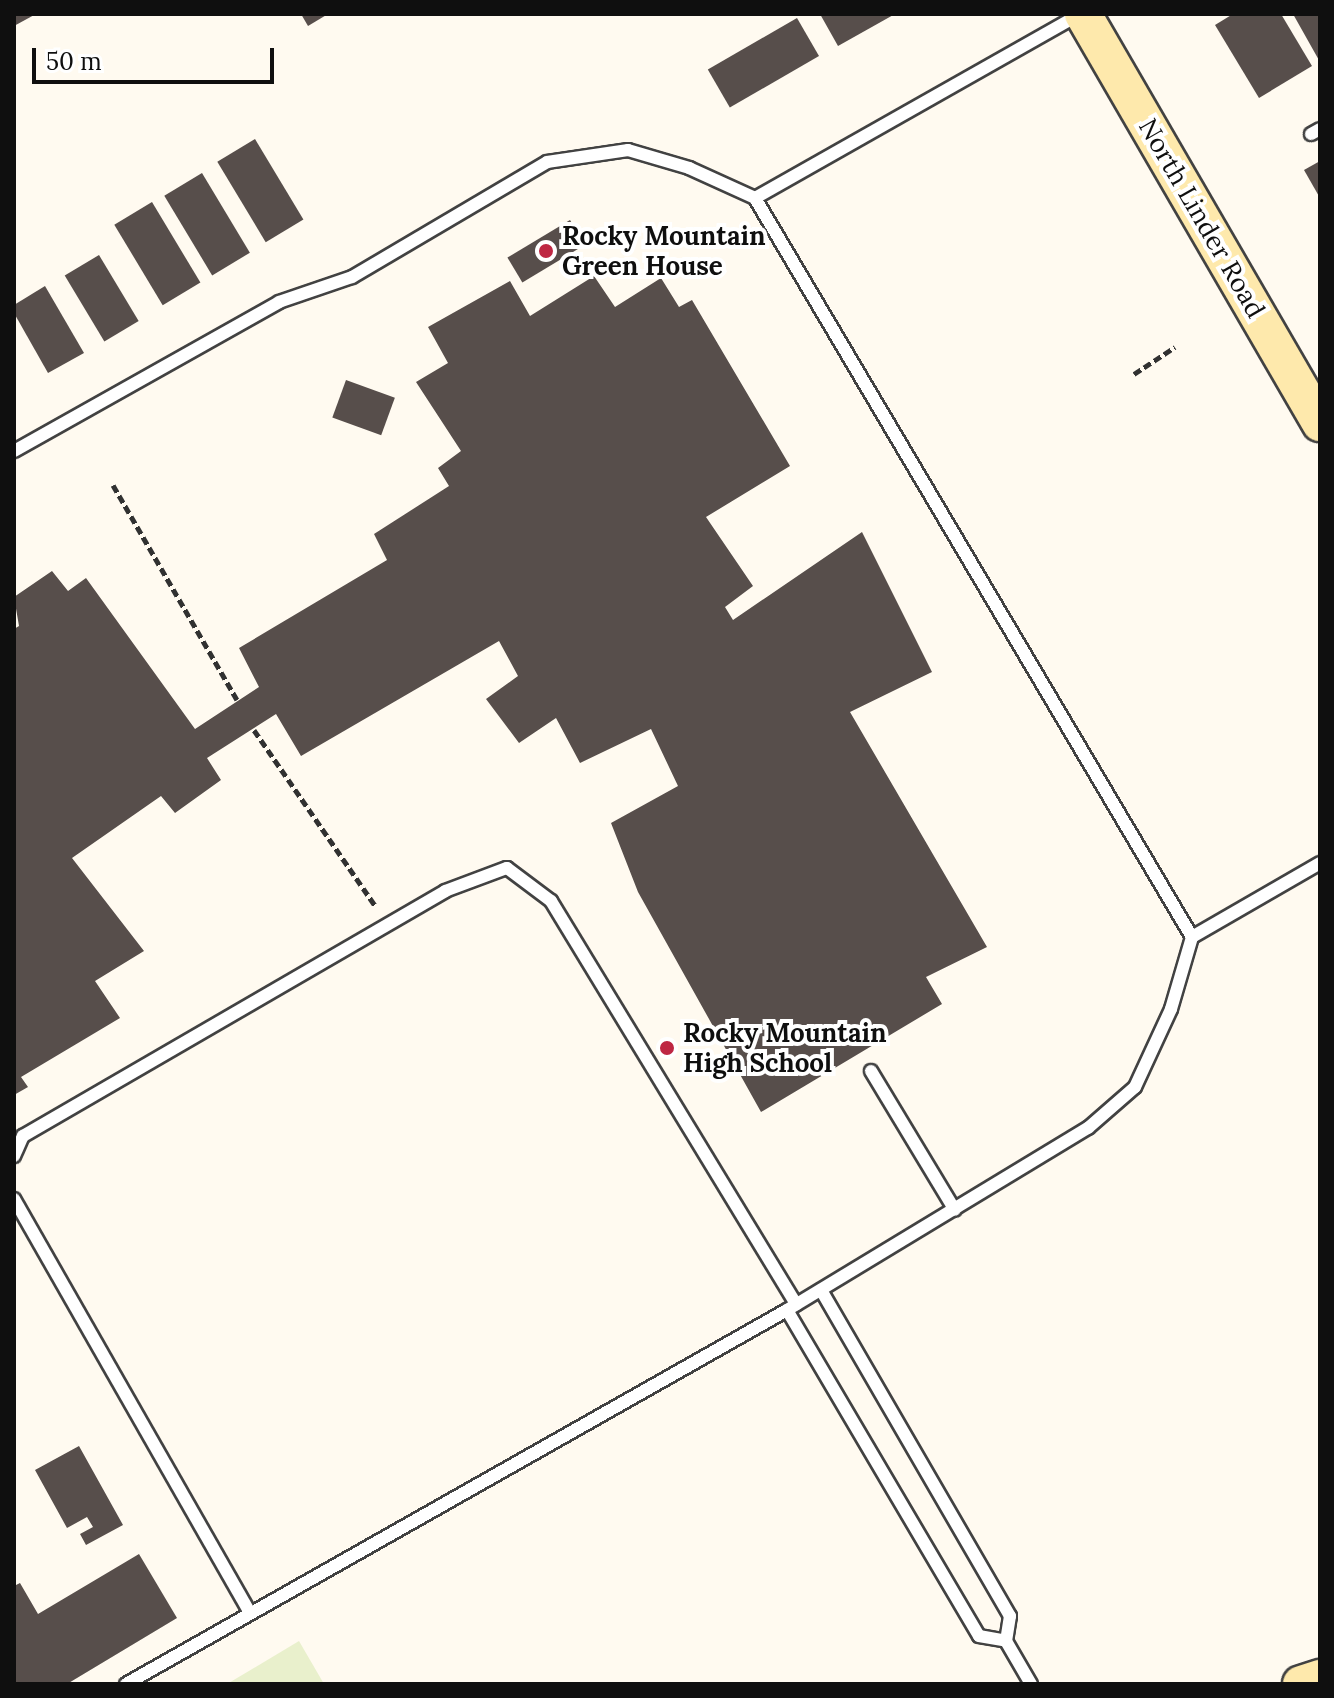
<!DOCTYPE html>
<style>
body{margin:0}
#map{position:relative;width:1334px;height:1698px;overflow:hidden;background:#fffaf0;font-family:Lora,serif}
div>[style]{position:absolute}
[style*='--x']{left:calc(var(--x)*1px);top:calc(var(--y)*1px);width:calc(var(--w)*1px);rotate:calc(var(--a)*1deg)}
.pitch>*{inset:0;background:#e9f0cc}
.building>*{inset:0;background:#574e4b;transform-origin:0 0}
.path>*{height:5px;margin-top:-2.5px;transform-origin:0;background:repeating-linear-gradient(90deg,#313131 0 8px,transparent 0 12px)}
.roads{filter:drop-shadow(2px 0 #424242) drop-shadow(-2px 0 #424242) drop-shadow(0 2px #424242) drop-shadow(0 -2px #424242)}
.lane>*{height:12px;margin:-6px;padding:0 6px;transform-origin:6px;border-radius:6px;background:#fff}
.secondary>*{height:36px;margin:-18px;padding:0 18px;transform-origin:18px;border-radius:18px;background:#fee9ac}
.dots>*{width:22px;height:22px;translate:-50% -50%;box-sizing:border-box;border:4px solid #fff;border-radius:50%}
span{translate:-50% -50%;white-space:nowrap;text-align:center;line-height:1.15;-webkit-text-stroke:8px #fff;paint-order:stroke}
.street-label{font-size:26px;color:#0f0f0f}
.poi-label{font-size:26px;color:#0f0f0f;font-weight:700}
.left{translate:0 -50%;text-align:left}
.frame{position:absolute;inset:0;border:16px solid #0f0f0f;pointer-events:none}
.scale{position:absolute;left:32px;top:48px;width:242px;height:36px;box-sizing:border-box;border:4px solid #0f0f0f;border-top:0;padding-left:10px;font-size:24px;line-height:28px;white-space:nowrap;color:#0f0f0f;-webkit-text-stroke:6px #fff;paint-order:stroke}
</style>
<div id="map">
<div class="pitch">
<i style="clip-path:polygon(299px 1641px,324px 1684px,227px 1684px)"></i>
</div>
<div class="building">
<i style="clip-path:polygon(14px 14px,36px 14px,14px 26px)"></i>
<i style="clip-path:polygon(301px 14px,328px 14px,308px 26px)"></i>
<i style="clip-path:polygon(820px 14px,895px 14px,838px 46px)"></i>
<i style="clip-path:polygon(1233px 14px,1281px 14px,1312px 66px,1259px 98px,1215px 25px)"></i>
<i style="clip-path:polygon(1293px 14px,1320px 14px,1320px 62px)"></i>
<i style="left:797px;top:18px;width:44px;height:103px;rotate:60deg"></i>
<i style="left:255px;top:139px;width:94px;height:44px;rotate:59deg"></i>
<i style="clip-path:polygon(1320px 161px,1320px 198px,1304px 170px)"></i>
<i style="left:202px;top:173px;width:93px;height:44px;rotate:59deg"></i>
<i style="left:152px;top:202px;width:94px;height:44px;rotate:59deg"></i>
<i style="left:570px;top:220px;width:29px;height:73px;rotate:59deg"></i>
<i style="left:99px;top:255px;width:77px;height:40px;rotate:59deg"></i>
<i style="clip-path:polygon(594px 276px,615px 307px,661px 278px,679px 307px,692px 300px,790px 466px,706px 517px,753px 586px,725px 607px,733px 620px,862px 532px,932px 672px,850px 712px,987px 947px,926px 977px,942px 1004px,761px 1112px,638px 892px,611px 823px,678px 786px,651px 729px,580px 763px,556px 718px,519px 743px,486px 699px,518px 676px,499px 641px,301px 756px,276px 714px,207px 758px,221px 780px,175px 813px,161px 796px,72px 858px,144px 951px,95px 981px,120px 1018px,21px 1077px,28px 1087px,14px 1095px,14px 629px,19px 626px,14px 597px,52px 571px,68px 591px,86px 578px,195px 729px,259px 687px,239px 648px,387px 560px,374px 534px,449px 486px,438px 468px,461px 451px,416px 382px,448px 363px,428px 327px,510px 281px,530px 316px)"></i>
<i style="clip-path:polygon(45px 286px,84px 353px,48px 373px,14px 313px,14px 305px)"></i>
<i style="left:346px;top:380px;width:52px;height:40px;rotate:20deg"></i>
<i style="clip-path:polygon(79px 1446px,123px 1525px,86px 1545px,80px 1534px,93px 1527px,87px 1517px,67px 1528px,35px 1470px)"></i>
<i style="clip-path:polygon(139px 1554px,177px 1618px,67px 1684px,14px 1684px,14px 1586px,20px 1583px,38px 1614px)"></i>
</div>
<div class="path">
<i style="--x:1134;--y:374;--w:49;--a:-33.4"></i>
<i style="--x:113;--y:485;--w:248;--a:60"></i>
<i style="--x:254;--y:730;--w:215;--a:55.4"></i>
</div>
<div class="roads">
<div class="lane">
<i style="--x:1311;--y:134;--w:10;--a:-29"></i>
<i style="--x:14;--y:451;--w:304;--a:-29.3"></i>
<i style="--x:279;--y:302;--w:77;--a:-18.9"></i>
<i style="--x:352;--y:277;--w:226;--a:-30.5"></i>
<i style="--x:547;--y:162;--w:82;--a:-8.4"></i>
<i style="--x:628;--y:150;--w:64;--a:16.4"></i>
<i style="--x:689;--y:168;--w:72;--a:24.4"></i>
<i style="--x:755;--y:198;--w:372;--a:-29.5"></i>
<i style="--x:1192;--y:937;--w:148;--a:-30"></i>
<i style="--x:871;--y:1071;--w:162;--a:58.9"></i>
<i style="--x:14;--y:1156;--w:22;--a:-66"></i>
<i style="--x:23;--y:1136;--w:488;--a:-30.1"></i>
<i style="--x:445;--y:891;--w:66;--a:-20.4"></i>
<i style="--x:507;--y:868;--w:55;--a:36.9"></i>
<i style="--x:551;--y:901;--w:472;--a:58.7"></i>
<i style="--x:14;--y:1199;--w:476;--a:60.3"></i>
<i style="--x:821;--y:1290;--w:377;--a:59.9"></i>
<i style="--x:1010;--y:1616;--w:25;--a:99"></i>
<i style="--x:1006;--y:1641;--w:50;--a:59.8"></i>
<i style="--x:787;--y:1310;--w:378;--a:59.5"></i>
<i style="--x:979;--y:1636;--w:27;--a:10"></i>
<i style="--x:126;--y:1684;--w:759;--a:-29.5"></i>
<i style="--x:787;--y:1310;--w:352;--a:-31.2"></i>
<i style="--x:1088;--y:1128;--w:62;--a:-41.1"></i>
<i style="--x:1135;--y:1087;--w:86;--a:-65.2"></i>
<i style="--x:1171;--y:1009;--w:75;--a:-73.7"></i>
<i style="--x:1192;--y:937;--w:859;--a:-120.6"></i>
</div>
<div class="secondary">
<i style="--x:1083;--y:14;--w:473;--a:59.9"></i>
<i style="--x:1301;--y:1684;--w:20;--a:-18"></i>
</div>
</div>
<div class="dots">
<i style="left:546px;top:251px;background:#be2743"></i>
<i style="left:667px;top:1048px;background:#be2743"></i>
</div>
<div class="street-label">
<span style="left:1202px;top:218px;rotate:60deg">North Linder Road</span>
</div>
<div class="poi-label">
<span class="left" style="left:562px;top:251px">Rocky Mountain<br>Green House</span>
<span class="left" style="left:683px;top:1048px">Rocky Mountain<br>High School</span>
</div>
<div class="frame"></div>
<div class="scale">50 m</div>
</div>
